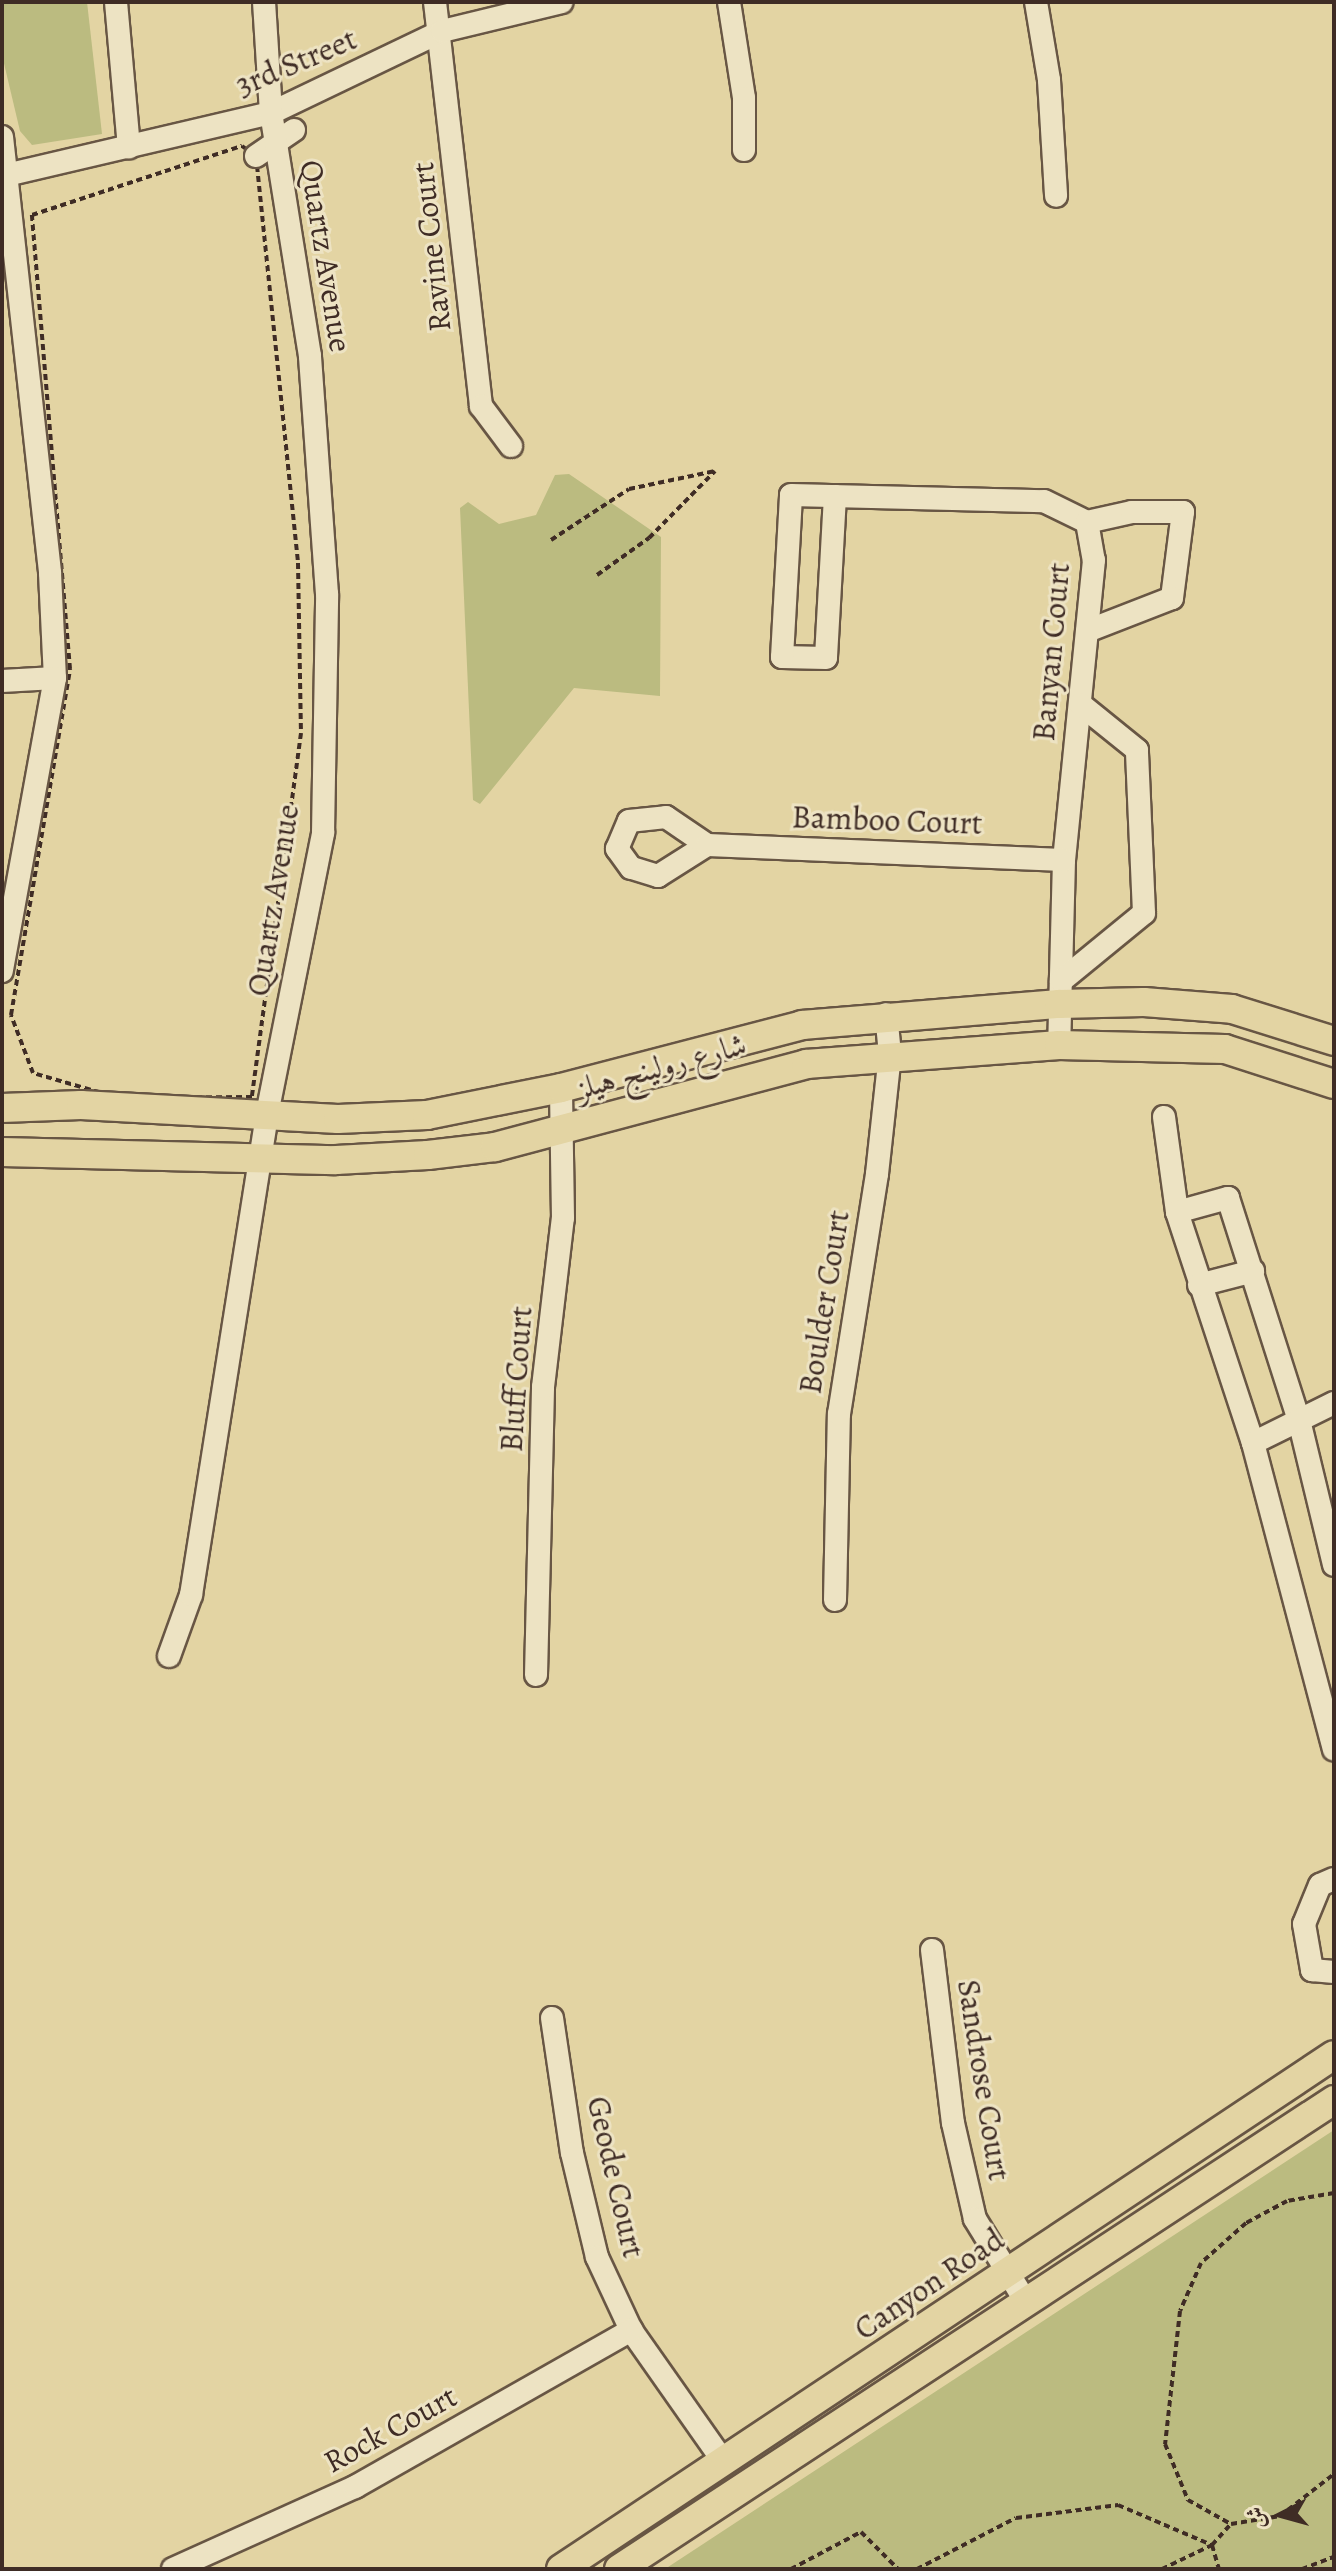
<!DOCTYPE html>
<meta charset="utf-8">
<style>
body{margin:0}
#map{position:relative;width:1336px;height:2571px;overflow:hidden;background:#e3d4a3;font-family:Alegreya,Amiri,serif}
div>[style]{position:absolute}
[style*='--x']{left:calc(var(--x)*1px);top:calc(var(--y)*1px);width:calc(var(--w)*1px);rotate:calc(var(--a)*1deg)}
.green>*{inset:0;background:#bbbb80}
.path>*{height:4px;margin-top:-2px;transform-origin:0;background:repeating-linear-gradient(90deg,#3f2c25 0 6px,transparent 0 10px)}
.roads{filter:drop-shadow(2px 0 #685644) drop-shadow(-2px 0 #685644) drop-shadow(0 2px #685644) drop-shadow(0 -2px #685644)}
.minor>*{height:22px;margin:-11px;padding:0 11px;transform-origin:11px;border-radius:11px;background:#ede3c3}
.major>*{height:28px;margin:-14px;padding:0 14px;transform-origin:14px;border-radius:14px;background:#e3d4a3}
span{translate:-50% -50%;white-space:nowrap;text-align:center;line-height:1.15;-webkit-text-stroke:6px #ede3c3;paint-order:stroke}
.street-label{font-size:32px;color:#3f2c25}
.frame{position:absolute;inset:0;border:4px solid #3f2c25;pointer-events:none}
.north{position:absolute;left:1240px;top:2475px;width:80px;height:80px;-webkit-text-stroke:6px #ede3c3;paint-order:stroke;rotate:264deg;font-size:22px;font-weight:700;line-height:32px;text-align:center;color:#3f2c25}
.north::after{content:'';display:block;margin:auto;width:28px;height:36px;background:#3f2c25;clip-path:polygon(50% 0,100% 100%,50% 72%,0 100%)}
</style>
<div id="map">
<div class="green">
<i style="clip-path:polygon(2px 2px,87px 2px,102px 134px,32px 145px,20px 131px,2px 55px)"></i>
<i style="clip-path:polygon(569px 474px,661px 537px,660px 696px,574px 688px,480px 804px,473px 800px,460px 508px,468px 502px,499px 524px,536px 515px,555px 475px)"></i>
<i style="clip-path:polygon(1334px 2130px,1334px 2569px,665px 2569px,1040px 2323px)"></i>
</div>
<div class="path">
<i style="--x:242;--y:146;--w:17;--a:36"></i>
<i style="--x:256;--y:156;--w:409;--a:84.1"></i>
<i style="--x:298;--y:563;--w:170;--a:89"></i>
<i style="--x:301;--y:733;--w:367;--a:97.7"></i>
<i style="--x:252;--y:1097;--w:133;--a:179.6"></i>
<i style="--x:119;--y:1098;--w:90;--a:-163.8"></i>
<i style="--x:33;--y:1073;--w:62;--a:-110.8"></i>
<i style="--x:11;--y:1015;--w:351;--a:-80.3"></i>
<i style="--x:70;--y:669;--w:456;--a:-94.8"></i>
<i style="--x:32;--y:215;--w:221;--a:-18.2"></i>
<i style="--x:551;--y:540;--w:93;--a:-33.2"></i>
<i style="--x:629;--y:489;--w:88;--a:-11.8"></i>
<i style="--x:597;--y:575;--w:64;--a:-35.4"></i>
<i style="--x:649;--y:538;--w:94;--a:-45.4"></i>
<i style="--x:1334;--y:2193;--w:48;--a:170.3"></i>
<i style="--x:1287;--y:2201;--w:47;--a:151.8"></i>
<i style="--x:1246;--y:2223;--w:60;--a:138.4"></i>
<i style="--x:1201;--y:2263;--w:52;--a:113.6"></i>
<i style="--x:1180;--y:2311;--w:134;--a:96.4"></i>
<i style="--x:1165;--y:2444;--w:61;--a:67.7"></i>
<i style="--x:1188;--y:2500;--w:49;--a:29.2"></i>
<i style="--x:1231;--y:2524;--w:50;--a:-9.3"></i>
<i style="--x:1280;--y:2516;--w:68;--a:-37.9"></i>
<i style="--x:791;--y:2569;--w:79;--a:-27.9"></i>
<i style="--x:861;--y:2532;--w:52;--a:45"></i>
<i style="--x:917;--y:2569;--w:111;--a:-27.3"></i>
<i style="--x:1016;--y:2518;--w:103;--a:-7.3"></i>
<i style="--x:1118;--y:2505;--w:102;--a:23.1"></i>
<i style="--x:1212;--y:2545;--w:28;--a:-48"></i>
<i style="--x:1162;--y:2569;--w:55;--a:-25.6"></i>
<i style="--x:1212;--y:2545;--w:25;--a:74"></i>
<i style="--x:1302;--y:2569;--w:34;--a:-21"></i>
</div>
<div class="roads">
<div class="minor">
<i style="--x:116;--y:2;--w:146;--a:84.9"></i>
<i style="--x:435;--y:2;--w:407;--a:83.5"></i>
<i style="--x:481;--y:406;--w:50;--a:53.1"></i>
<i style="--x:729;--y:2;--w:97;--a:81.1"></i>
<i style="--x:744;--y:98;--w:52;--a:90"></i>
<i style="--x:1036;--y:2;--w:79;--a:80.5"></i>
<i style="--x:1049;--y:80;--w:116;--a:86.5"></i>
<i style="--x:2;--y:137;--w:439;--a:83.7"></i>
<i style="--x:50;--y:573;--w:105;--a:87.3"></i>
<i style="--x:55;--y:678;--w:298;--a:100.3"></i>
<i style="--x:256;--y:156;--w:46;--a:-34.4"></i>
<i style="--x:2;--y:176;--w:276;--a:-13.2"></i>
<i style="--x:271;--y:113;--w:190;--a:-25.6"></i>
<i style="--x:442;--y:31;--w:123;--a:-13.6"></i>
<i style="--x:835;--y:496;--w:162;--a:93.2"></i>
<i style="--x:826;--y:658;--w:44;--a:-178.7"></i>
<i style="--x:782;--y:657;--w:162;--a:-86.8"></i>
<i style="--x:791;--y:495;--w:253;--a:1.4"></i>
<i style="--x:1044;--y:501;--w:48;--a:26"></i>
<i style="--x:1087;--y:522;--w:39;--a:80"></i>
<i style="--x:1094;--y:560;--w:301;--a:95.7"></i>
<i style="--x:1064;--y:860;--w:185;--a:91.5"></i>
<i style="--x:1087;--y:522;--w:46;--a:-12.5"></i>
<i style="--x:1132;--y:512;--w:51;--a:0"></i>
<i style="--x:1183;--y:512;--w:87;--a:97.3"></i>
<i style="--x:1172;--y:598;--w:91;--a:158.8"></i>
<i style="--x:2;--y:681;--w:53;--a:-3.2"></i>
<i style="--x:707;--y:845;--w:58;--a:147.7"></i>
<i style="--x:658;--y:876;--w:28;--a:-163"></i>
<i style="--x:631;--y:868;--w:24;--a:-126"></i>
<i style="--x:617;--y:849;--w:30;--a:-67"></i>
<i style="--x:629;--y:821;--w:37;--a:-6"></i>
<i style="--x:666;--y:817;--w:50;--a:34.3"></i>
<i style="--x:707;--y:845;--w:357;--a:2.4"></i>
<i style="--x:1061;--y:981;--w:107;--a:-39.3"></i>
<i style="--x:1144;--y:913;--w:163;--a:-92.5"></i>
<i style="--x:1137;--y:750;--w:73;--a:-141.1"></i>
<i style="--x:1164;--y:1117;--w:96;--a:82.2"></i>
<i style="--x:1177;--y:1212;--w:243;--a:71.8"></i>
<i style="--x:1253;--y:1443;--w:317;--a:75.2"></i>
<i style="--x:1177;--y:1212;--w:53;--a:-15.4"></i>
<i style="--x:1228;--y:1198;--w:233;--a:72.3"></i>
<i style="--x:1299;--y:1420;--w:149;--a:76.4"></i>
<i style="--x:1199;--y:1285;--w:56;--a:-14.5"></i>
<i style="--x:1253;--y:1443;--w:90;--a:-26.3"></i>
<i style="--x:835;--y:1600;--w:186;--a:-88.8"></i>
<i style="--x:839;--y:1414;--w:243;--a:-81"></i>
<i style="--x:877;--y:1174;--w:121;--a:-83.8"></i>
<i style="--x:890;--y:1054;--w:40;--a:-95.7"></i>
<i style="--x:169;--y:1656;--w:65;--a:-70.2"></i>
<i style="--x:191;--y:1595;--w:487;--a:-81"></i>
<i style="--x:267;--y:1114;--w:287;--a:-78.7"></i>
<i style="--x:323;--y:833;--w:239;--a:-89"></i>
<i style="--x:327;--y:594;--w:239;--a:-94.1"></i>
<i style="--x:310;--y:356;--w:246;--a:-99.1"></i>
<i style="--x:271;--y:113;--w:111;--a:-93.6"></i>
<i style="--x:536;--y:1675;--w:288;--a:-88.6"></i>
<i style="--x:543;--y:1387;--w:170;--a:-83.3"></i>
<i style="--x:563;--y:1218;--w:130;--a:-90.9"></i>
<i style="--x:1334;--y:1879;--w:15;--a:157"></i>
<i style="--x:1320;--y:1885;--w:42;--a:112.3"></i>
<i style="--x:1304;--y:1924;--w:47;--a:80.1"></i>
<i style="--x:1312;--y:1970;--w:22;--a:5"></i>
<i style="--x:932;--y:1950;--w:174;--a:83.1"></i>
<i style="--x:953;--y:2123;--w:98;--a:77.1"></i>
<i style="--x:975;--y:2219;--w:97;--a:58.4"></i>
<i style="--x:552;--y:2018;--w:136;--a:81.6"></i>
<i style="--x:572;--y:2153;--w:107;--a:76.5"></i>
<i style="--x:597;--y:2257;--w:81;--a:65"></i>
<i style="--x:631;--y:2330;--w:160;--a:54.9"></i>
<i style="--x:173;--y:2569;--w:200;--a:-24.3"></i>
<i style="--x:355;--y:2487;--w:318;--a:-29.6"></i>
</div>
<div class="major">
<i style="--x:2;--y:1108;--w:79;--a:-2.2"></i>
<i style="--x:81;--y:1105;--w:257;--a:3.1"></i>
<i style="--x:338;--y:1119;--w:89;--a:-2.6"></i>
<i style="--x:427;--y:1115;--w:137;--a:-11.4"></i>
<i style="--x:561;--y:1088;--w:249;--a:-14.6"></i>
<i style="--x:802;--y:1025;--w:258;--a:-4.7"></i>
<i style="--x:1059;--y:1004;--w:85;--a:-1.3"></i>
<i style="--x:1144;--y:1002;--w:88;--a:4.5"></i>
<i style="--x:1232;--y:1009;--w:107;--a:17.4"></i>
<i style="--x:2;--y:1152;--w:334;--a:1.4"></i>
<i style="--x:336;--y:1160;--w:92;--a:-3.1"></i>
<i style="--x:428;--y:1155;--w:67;--a:-6.8"></i>
<i style="--x:495;--y:1147;--w:322;--a:-14.9"></i>
<i style="--x:806;--y:1064;--w:254;--a:-4.3"></i>
<i style="--x:1059;--y:1045;--w:166;--a:1.4"></i>
<i style="--x:1225;--y:1049;--w:114;--a:17.8"></i>
<i style="--x:561;--y:2569;--w:928;--a:-33.62"></i>
<i style="--x:619;--y:2569;--w:855;--a:-33.26"></i>
</div>
</div>
<div class="street-label">
<span style="left:296px;top:62px;rotate:-23deg">3rd Street</span>
<span style="left:431px;top:247px;rotate:-96deg">Ravine Court</span>
<span style="left:326px;top:256px;rotate:81deg">Quartz Avenue</span>
<span style="left:1051px;top:652px;rotate:-85deg">Banyan Court</span>
<span style="left:887px;top:820px;rotate:2deg">Bamboo Court</span>
<span style="left:273px;top:900px;rotate:-81deg">Quartz Avenue</span>
<span style="left:661px;top:1066px;rotate:-15deg">شارع رولينج هيلز</span>
<span style="left:824px;top:1302px;rotate:-81deg">Boulder Court</span>
<span style="left:516px;top:1379px;rotate:-86deg">Bluff Court</span>
<span style="left:984px;top:2080px;rotate:81deg">Sandrose Court</span>
<span style="left:616px;top:2177px;rotate:77deg">Geode Court</span>
<span style="left:929px;top:2284px;rotate:-34deg">Canyon Road</span>
<span style="left:390px;top:2429px;rotate:-29deg">Rock Court</span>
</div>
<div class="frame"></div>
<div class="north">ش</div>
</div>
